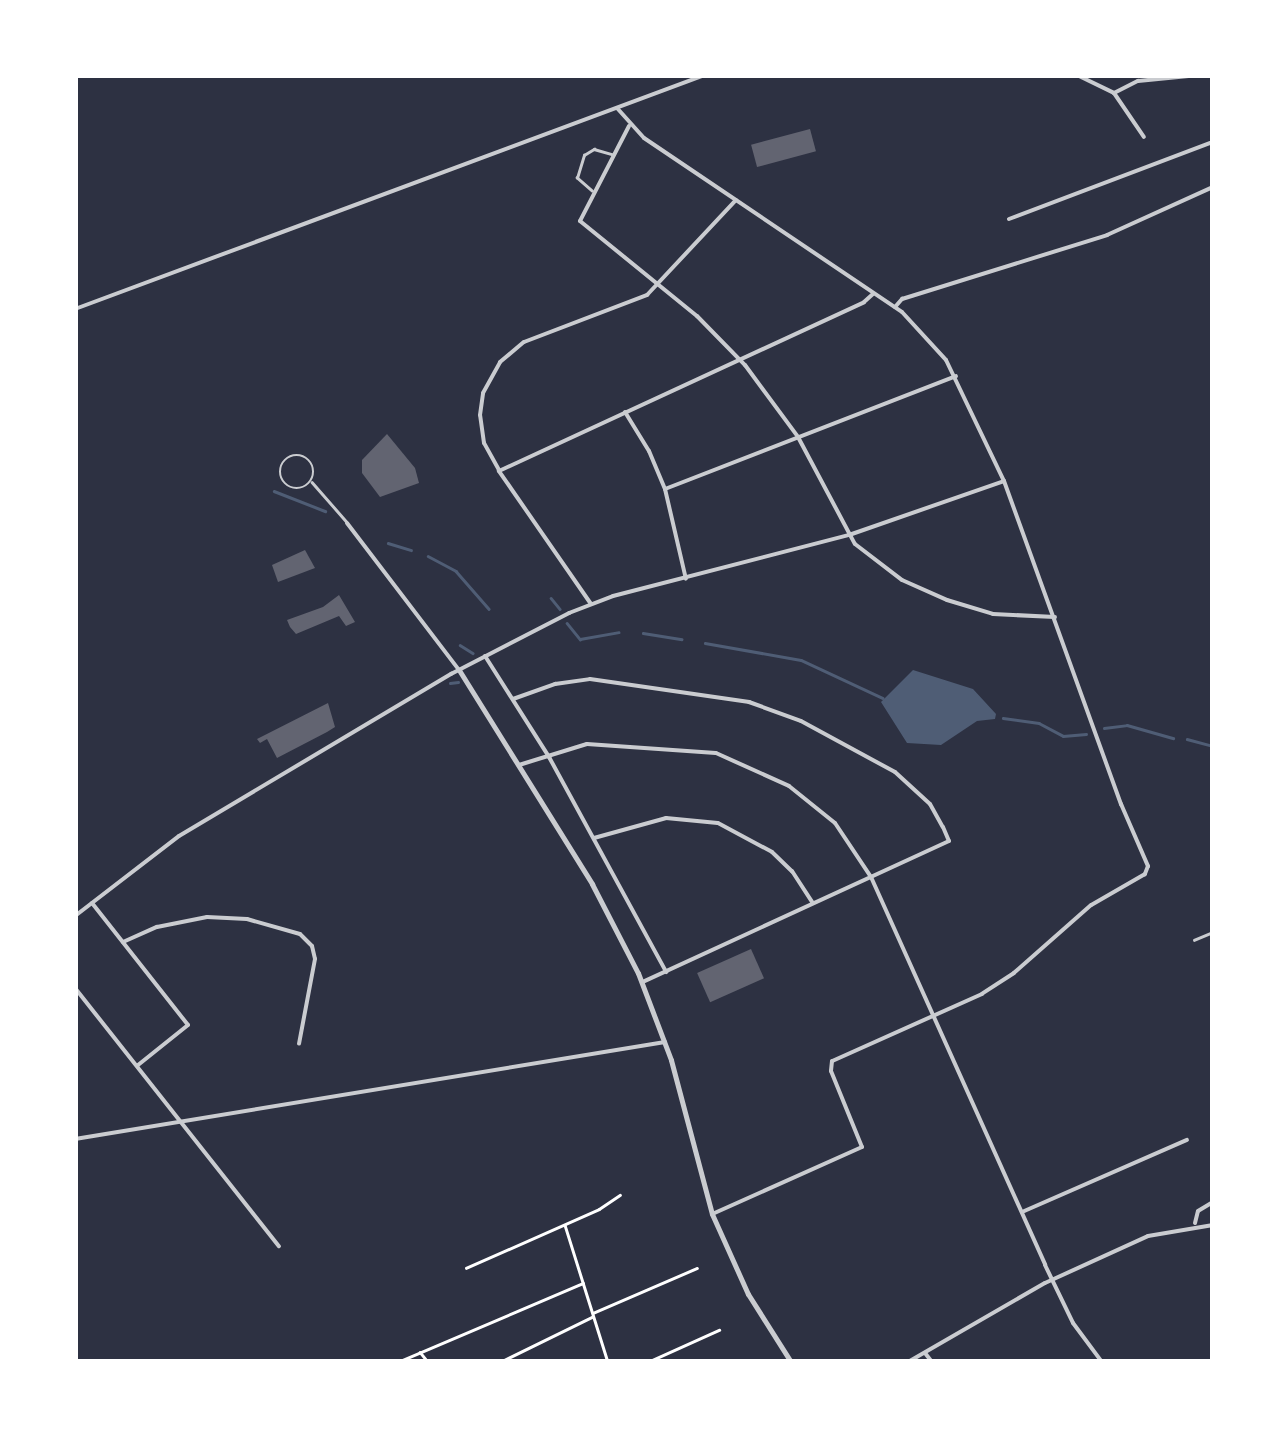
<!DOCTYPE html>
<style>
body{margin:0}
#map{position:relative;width:1288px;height:1437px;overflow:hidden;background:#2d3142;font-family:Jost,sans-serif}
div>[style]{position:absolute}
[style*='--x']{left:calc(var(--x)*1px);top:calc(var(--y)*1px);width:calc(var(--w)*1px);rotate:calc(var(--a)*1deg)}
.water>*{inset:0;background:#4f5d75}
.stream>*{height:2.5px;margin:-1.25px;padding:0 1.25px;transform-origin:1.25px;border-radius:1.25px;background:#4f5d75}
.building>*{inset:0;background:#626471;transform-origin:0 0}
.path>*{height:2.5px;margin:-1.25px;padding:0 1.25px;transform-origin:1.25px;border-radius:1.25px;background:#fff}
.service>*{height:2.5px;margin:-1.25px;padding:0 1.25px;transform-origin:1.25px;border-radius:1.25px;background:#caccd0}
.service>.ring{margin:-1.25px;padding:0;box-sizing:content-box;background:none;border:2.5px solid #caccd0;border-radius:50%}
.minor>*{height:4px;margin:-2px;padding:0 2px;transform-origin:2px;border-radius:2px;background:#caccd0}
.tertiary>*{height:5px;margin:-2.5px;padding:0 2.5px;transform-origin:2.5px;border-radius:2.5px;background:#caccd0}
span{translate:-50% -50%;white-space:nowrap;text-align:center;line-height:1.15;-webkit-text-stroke:9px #fff;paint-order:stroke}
.frame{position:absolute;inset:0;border:78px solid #fff;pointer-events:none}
</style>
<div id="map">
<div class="water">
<i style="clip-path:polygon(913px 670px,973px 689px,996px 714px,995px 719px,977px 721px,941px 745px,907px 743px,881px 702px)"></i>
</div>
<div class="stream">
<i style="--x:274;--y:491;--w:55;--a:21.4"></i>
<i style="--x:388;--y:543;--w:24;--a:17"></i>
<i style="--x:428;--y:556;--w:32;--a:28"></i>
<i style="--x:456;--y:571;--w:50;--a:49"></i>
<i style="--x:551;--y:598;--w:14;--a:51"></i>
<i style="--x:567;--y:623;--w:21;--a:51"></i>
<i style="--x:580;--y:639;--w:39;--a:-10"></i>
<i style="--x:643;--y:633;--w:39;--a:9"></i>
<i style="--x:705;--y:643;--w:97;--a:10"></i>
<i style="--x:801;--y:660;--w:90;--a:24.9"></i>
<i style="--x:460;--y:645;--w:15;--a:32"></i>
<i style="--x:450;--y:683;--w:8;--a:-7"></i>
<i style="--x:1003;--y:718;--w:36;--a:8"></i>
<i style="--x:1039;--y:723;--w:27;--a:28"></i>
<i style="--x:1063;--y:736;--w:23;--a:-5"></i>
<i style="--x:1104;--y:728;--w:23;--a:-7"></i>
<i style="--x:1127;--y:725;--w:48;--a:15.8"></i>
<i style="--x:1187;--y:739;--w:27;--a:15"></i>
</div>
<div class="building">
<i style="left:810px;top:129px;width:23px;height:61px;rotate:75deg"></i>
<i style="clip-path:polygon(387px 434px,415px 468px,419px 483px,380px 497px,362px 473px,362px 460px)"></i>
<i style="clip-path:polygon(305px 550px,315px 568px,278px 582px,272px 565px)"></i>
<i style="clip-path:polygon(339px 595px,355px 622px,346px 626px,339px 616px,296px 634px,290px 627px,287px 620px,323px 607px)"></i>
<i style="clip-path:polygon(328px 703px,335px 727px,327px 732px,277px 758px,267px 739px,260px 743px,257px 739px)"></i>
<i style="left:751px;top:949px;width:32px;height:59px;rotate:66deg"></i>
</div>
<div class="path">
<i style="--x:565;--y:1225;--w:144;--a:72.6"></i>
<i style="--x:466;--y:1268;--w:145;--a:-23.9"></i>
<i style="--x:599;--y:1209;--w:25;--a:-34"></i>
<i style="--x:593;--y:1313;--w:113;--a:-23.4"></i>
<i style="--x:420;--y:1352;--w:13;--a:51"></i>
<i style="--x:398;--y:1362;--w:201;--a:-23.1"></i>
<i style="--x:500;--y:1362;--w:102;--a:-26.1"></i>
<i style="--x:648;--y:1362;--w:78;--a:-24.3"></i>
</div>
<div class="service">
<i style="--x:592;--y:191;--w:20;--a:-139"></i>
<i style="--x:577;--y:178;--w:24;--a:-73"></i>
<i style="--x:584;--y:155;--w:12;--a:-31"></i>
<i style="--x:594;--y:149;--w:19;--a:16"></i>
<i class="ring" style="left:280px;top:455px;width:31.5px;height:31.5px"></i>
<i style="--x:312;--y:482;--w:52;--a:48.9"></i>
<i style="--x:1194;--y:940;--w:21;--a:-23"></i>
</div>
<div class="minor">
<i style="--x:1077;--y:75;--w:41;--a:25.9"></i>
<i style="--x:1114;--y:93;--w:27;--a:-27"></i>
<i style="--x:1138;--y:81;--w:61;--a:-5.6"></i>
<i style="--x:1114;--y:93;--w:53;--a:55.7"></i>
<i style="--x:617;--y:108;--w:40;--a:48"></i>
<i style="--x:644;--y:138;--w:311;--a:34"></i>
<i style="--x:902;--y:312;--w:65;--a:47.5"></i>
<i style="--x:946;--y:360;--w:134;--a:64.4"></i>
<i style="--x:1004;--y:481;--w:344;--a:70.1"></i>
<i style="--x:1121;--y:804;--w:68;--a:66.5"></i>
<i style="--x:1148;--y:866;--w:9;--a:111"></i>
<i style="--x:1145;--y:874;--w:62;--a:150.1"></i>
<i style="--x:1091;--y:905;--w:103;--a:138.6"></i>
<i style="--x:1014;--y:973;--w:38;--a:147"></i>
<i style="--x:982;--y:994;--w:164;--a:155.9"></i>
<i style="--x:832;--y:1061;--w:10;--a:96"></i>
<i style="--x:831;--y:1071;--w:82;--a:67.8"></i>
<i style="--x:862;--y:1147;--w:164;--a:155.9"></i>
<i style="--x:629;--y:126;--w:107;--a:117.3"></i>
<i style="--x:580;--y:221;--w:151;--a:39.1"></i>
<i style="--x:697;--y:316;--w:69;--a:45.6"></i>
<i style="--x:745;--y:365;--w:89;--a:53.6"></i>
<i style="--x:798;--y:437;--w:121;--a:62"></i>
<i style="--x:855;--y:544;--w:59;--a:37.5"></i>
<i style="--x:902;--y:580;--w:49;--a:24"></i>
<i style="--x:947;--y:600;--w:48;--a:16.9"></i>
<i style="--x:993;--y:614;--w:62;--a:2.8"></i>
<i style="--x:1009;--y:219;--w:218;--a:-20.7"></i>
<i style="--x:895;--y:307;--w:11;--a:-49"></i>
<i style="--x:902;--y:299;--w:215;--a:-17.3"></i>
<i style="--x:1107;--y:235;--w:116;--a:-24.4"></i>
<i style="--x:75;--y:309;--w:672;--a:-20.38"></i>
<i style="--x:625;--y:412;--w:46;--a:58.4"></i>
<i style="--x:649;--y:451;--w:41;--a:67.2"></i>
<i style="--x:665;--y:489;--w:92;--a:76.9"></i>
<i style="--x:499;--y:470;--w:31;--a:-119"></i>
<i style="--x:484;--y:443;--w:28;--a:-98"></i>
<i style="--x:480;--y:415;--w:22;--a:-82"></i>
<i style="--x:483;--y:393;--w:35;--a:-61"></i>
<i style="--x:500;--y:362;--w:31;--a:-40"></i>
<i style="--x:524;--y:342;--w:132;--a:-20.9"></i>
<i style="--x:647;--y:295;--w:130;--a:-46.9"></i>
<i style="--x:665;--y:489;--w:312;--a:-21.2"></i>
<i style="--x:347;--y:523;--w:185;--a:52.7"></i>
<i style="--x:591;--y:604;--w:162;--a:-124.7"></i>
<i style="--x:499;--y:471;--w:402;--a:-24.8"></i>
<i style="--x:864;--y:302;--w:12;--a:-42"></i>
<i style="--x:485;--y:656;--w:120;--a:57.6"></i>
<i style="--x:549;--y:757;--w:245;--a:61.4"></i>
<i style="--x:513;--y:699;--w:45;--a:-19.7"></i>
<i style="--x:555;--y:684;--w:35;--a:-8"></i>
<i style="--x:590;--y:679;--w:161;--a:8.2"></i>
<i style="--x:749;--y:702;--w:55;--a:20.1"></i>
<i style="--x:801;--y:721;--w:107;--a:28.5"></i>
<i style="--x:895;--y:772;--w:47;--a:42.4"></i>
<i style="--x:930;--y:804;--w:26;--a:61"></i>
<i style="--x:943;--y:827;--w:15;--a:67"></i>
<i style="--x:949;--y:841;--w:337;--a:155.3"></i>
<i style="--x:519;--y:765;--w:71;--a:-17.2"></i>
<i style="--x:587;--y:744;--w:129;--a:4"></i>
<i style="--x:716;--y:753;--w:80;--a:24.3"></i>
<i style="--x:789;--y:786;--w:59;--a:38.8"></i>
<i style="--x:835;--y:823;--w:65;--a:56.3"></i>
<i style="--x:871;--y:877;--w:425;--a:65.8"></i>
<i style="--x:1045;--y:1265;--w:64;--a:64.2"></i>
<i style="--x:1073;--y:1323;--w:49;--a:53.4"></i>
<i style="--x:594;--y:838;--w:75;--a:-15.5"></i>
<i style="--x:666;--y:818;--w:52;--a:5.5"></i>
<i style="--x:718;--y:823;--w:61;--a:28.2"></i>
<i style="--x:772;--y:852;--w:28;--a:44"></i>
<i style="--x:792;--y:871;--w:38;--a:57"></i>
<i style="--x:92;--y:903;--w:155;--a:51.8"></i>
<i style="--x:188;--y:1025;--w:64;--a:141.3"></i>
<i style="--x:75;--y:916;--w:131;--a:-37.6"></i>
<i style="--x:179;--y:836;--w:317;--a:-30.8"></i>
<i style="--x:451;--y:674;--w:133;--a:-27.3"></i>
<i style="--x:569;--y:613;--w:47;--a:-21.1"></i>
<i style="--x:613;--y:596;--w:244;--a:-14.5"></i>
<i style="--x:849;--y:535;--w:164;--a:-19.2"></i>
<i style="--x:123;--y:942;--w:37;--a:-24"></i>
<i style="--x:157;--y:927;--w:51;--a:-11.3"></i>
<i style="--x:207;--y:917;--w:40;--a:2.9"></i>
<i style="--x:247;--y:919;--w:55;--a:15.8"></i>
<i style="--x:300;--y:934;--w:17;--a:45"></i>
<i style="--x:312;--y:946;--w:13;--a:77"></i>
<i style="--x:315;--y:959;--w:86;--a:100.7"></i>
<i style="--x:75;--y:988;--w:329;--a:51.7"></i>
<i style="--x:75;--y:1139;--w:598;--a:-9.34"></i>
<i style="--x:1022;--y:1212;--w:180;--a:-23.6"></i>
<i style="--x:1195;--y:1223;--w:12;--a:-76"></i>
<i style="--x:1198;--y:1211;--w:17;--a:-31"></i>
<i style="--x:925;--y:1353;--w:11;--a:52"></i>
<i style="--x:908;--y:1362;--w:158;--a:-30"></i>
<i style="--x:1045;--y:1283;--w:113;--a:-24.5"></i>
<i style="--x:1148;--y:1236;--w:66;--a:-9.6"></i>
</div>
<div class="tertiary">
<i style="--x:459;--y:670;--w:252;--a:58.1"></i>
<i style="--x:592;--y:884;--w:100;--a:62.7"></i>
<i style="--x:638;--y:973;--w:93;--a:69.2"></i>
<i style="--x:671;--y:1060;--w:159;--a:75.1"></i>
<i style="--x:712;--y:1214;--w:88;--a:65.8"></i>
<i style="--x:748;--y:1294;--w:80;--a:57.7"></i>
</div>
<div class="frame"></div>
</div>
